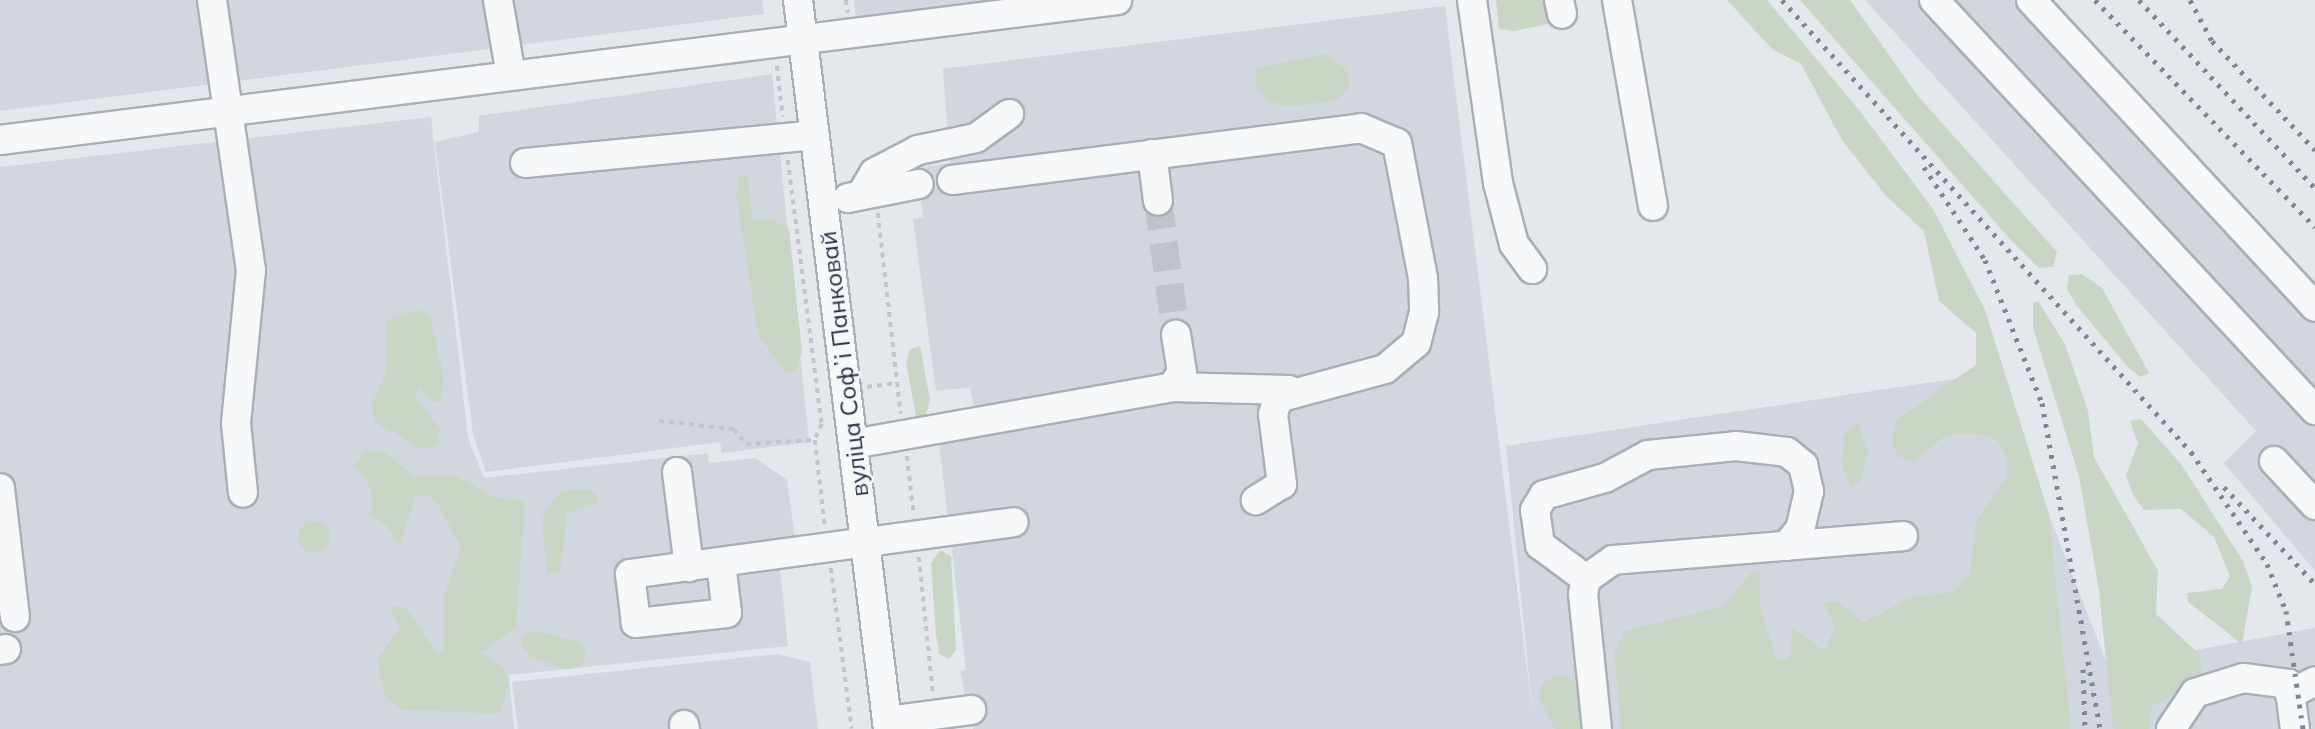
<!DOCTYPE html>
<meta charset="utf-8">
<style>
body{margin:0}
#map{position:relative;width:2315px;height:729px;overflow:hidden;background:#e4e7ec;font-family:Mulish,sans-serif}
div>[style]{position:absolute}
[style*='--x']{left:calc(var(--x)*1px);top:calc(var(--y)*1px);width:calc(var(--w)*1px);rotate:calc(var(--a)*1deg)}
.built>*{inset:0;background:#d2d6de}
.green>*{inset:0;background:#c9d6c5}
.round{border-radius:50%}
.minor-tunnel>*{height:28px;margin-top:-14px;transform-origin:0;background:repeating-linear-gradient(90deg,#bfc3cb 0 28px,transparent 0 42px)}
.path>*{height:3.5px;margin-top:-1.75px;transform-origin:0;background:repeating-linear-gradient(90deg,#c2c5cb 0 5px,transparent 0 10px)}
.roads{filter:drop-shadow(2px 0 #a9aeb7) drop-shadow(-2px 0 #a9aeb7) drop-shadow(0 2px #a9aeb7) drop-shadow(0 -2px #a9aeb7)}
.minor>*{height:28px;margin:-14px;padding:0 14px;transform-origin:14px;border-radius:14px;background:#f7f8fa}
.rail>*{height:5px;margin-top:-2.5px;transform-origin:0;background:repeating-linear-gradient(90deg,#7d8696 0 3.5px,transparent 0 10.5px)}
span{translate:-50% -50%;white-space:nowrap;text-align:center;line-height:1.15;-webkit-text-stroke:5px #f4f6f9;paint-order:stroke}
.street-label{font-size:24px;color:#2b3445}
</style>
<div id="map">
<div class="built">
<i style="clip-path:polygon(0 0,762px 0,764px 14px,0 111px)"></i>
<i style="clip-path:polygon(854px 0,1014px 0,856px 20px)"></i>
<i style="clip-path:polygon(1865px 0,2040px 0,2315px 285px,2315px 571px,2224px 463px,2256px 431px)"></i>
<i style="clip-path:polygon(1445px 6px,1533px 718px,1506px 446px,1993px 373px,2108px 666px,2315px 628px,2315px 729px,973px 729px,960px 671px,966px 670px,939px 442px,979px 435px,970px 387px,936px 391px,913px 219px,923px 217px,917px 168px,950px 163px,943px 69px)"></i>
<i style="clip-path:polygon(772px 74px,809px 442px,722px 453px,720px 442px,486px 472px,473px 434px,435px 142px,479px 132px,479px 116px)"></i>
<i style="clip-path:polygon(431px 117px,468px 438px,484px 478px,708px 453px,709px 463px,755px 458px,787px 480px,795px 540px,780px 569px,788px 646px,509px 675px,514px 729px,0 729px,0 167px)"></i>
<i style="clip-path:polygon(778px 654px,810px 662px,818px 729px,518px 729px,512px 682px)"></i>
</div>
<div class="green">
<i style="clip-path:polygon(1496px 0,1557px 0,1558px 7px,1548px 24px,1514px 31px,1499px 29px)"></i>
<i style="clip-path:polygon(1727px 0,1767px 0,1859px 110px,1933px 209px,1985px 310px,2049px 514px,2071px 729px,1621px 729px,1614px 653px,1624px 631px,1723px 607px,1751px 573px,1759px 573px,1761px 612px,1777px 660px,1790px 659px,1792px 627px,1824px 651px,1835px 627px,1824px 603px,1838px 601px,1863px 623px,1909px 598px,1954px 592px,1970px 573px,1976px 522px,2007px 477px,2007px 456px,1996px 439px,1975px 433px,1946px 435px,1914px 461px,1898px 457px,1892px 441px,1897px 419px,1976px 365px,1976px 333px,1939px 301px,1924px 231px,1885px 195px,1842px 140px,1801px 64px,1773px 50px)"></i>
<i style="clip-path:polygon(1800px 0,1850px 0,1918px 96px,2057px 252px,2053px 267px,2039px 268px,2009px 238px)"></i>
<i style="clip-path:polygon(1325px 54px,1345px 68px,1350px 86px,1337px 100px,1287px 107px,1267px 100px,1256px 85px,1256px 68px)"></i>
<i style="clip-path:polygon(747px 174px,753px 220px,774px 220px,789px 229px,802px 352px,796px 371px,785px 372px,758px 334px,736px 195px,738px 177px)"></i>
<i style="clip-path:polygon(2082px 274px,2102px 288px,2149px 373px,2140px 377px,2127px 366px,2077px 306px,2067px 289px,2069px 275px)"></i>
<i style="clip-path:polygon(2038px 301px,2065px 344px,2088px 411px,2094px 457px,2158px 571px,2156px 614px,2199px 654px,2202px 673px,2192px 685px,2153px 705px,2149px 729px,2113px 729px,2099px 590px,2079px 476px,2033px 328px,2033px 303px)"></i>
<i style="clip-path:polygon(420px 310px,430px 316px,443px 374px,442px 401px,433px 403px,421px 388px,414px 395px,440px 429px,437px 445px,424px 450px,375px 422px,372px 404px,386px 371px,386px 320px)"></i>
<i style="clip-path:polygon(920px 346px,930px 400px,925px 417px,916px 417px,906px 362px,910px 349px)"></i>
<i style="clip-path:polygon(2141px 419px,2181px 464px,2243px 561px,2252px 587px,2242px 644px,2188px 602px,2187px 593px,2222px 589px,2230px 576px,2214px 537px,2181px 509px,2144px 510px,2132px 493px,2126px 475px,2138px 443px,2130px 421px)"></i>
<i style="clip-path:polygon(1857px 422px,1868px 451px,1862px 479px,1851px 487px,1842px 466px,1844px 436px)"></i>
<i style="clip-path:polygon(364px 451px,384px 451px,414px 477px,455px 475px,492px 496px,525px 502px,516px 628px,480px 653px,504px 669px,509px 687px,499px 714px,401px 709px,385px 696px,377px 659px,400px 628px,389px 606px,407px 608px,435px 652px,444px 653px,444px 595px,461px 547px,436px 501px,425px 494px,416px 497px,399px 546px,385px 524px,372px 517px,371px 489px,355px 464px)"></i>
<i style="clip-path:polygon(582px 489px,596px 493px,598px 502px,567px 514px,560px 573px,547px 573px,542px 518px,560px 492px)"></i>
<i class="round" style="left:298px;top:521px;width:32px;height:32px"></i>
<i style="clip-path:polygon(940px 550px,951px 556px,956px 650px,949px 659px,939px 654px,936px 634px,931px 563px)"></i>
<i style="clip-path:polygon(537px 631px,581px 642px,587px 653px,581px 667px,565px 669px,529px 656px,520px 643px,527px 632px)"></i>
<i style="clip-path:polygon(1556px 675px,1573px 679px,1580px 691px,1585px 729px,1555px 729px,1539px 696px,1542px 684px)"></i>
</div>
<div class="minor-tunnel">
<i style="--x:1158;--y:201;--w:134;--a:82.3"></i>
</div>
<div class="path">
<i style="--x:846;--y:0;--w:13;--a:81"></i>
<i style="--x:777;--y:66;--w:51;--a:83.3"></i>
<i style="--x:788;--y:160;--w:266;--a:82.7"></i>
<i style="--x:822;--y:424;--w:17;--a:114"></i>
<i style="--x:815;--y:440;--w:87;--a:83.4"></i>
<i style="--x:878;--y:213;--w:202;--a:83.5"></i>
<i style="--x:867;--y:387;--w:29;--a:-8"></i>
<i style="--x:659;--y:421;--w:75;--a:6.1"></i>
<i style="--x:734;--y:429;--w:19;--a:51"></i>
<i style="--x:746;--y:444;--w:68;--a:-3.4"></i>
<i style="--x:907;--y:456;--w:59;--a:83.2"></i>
<i style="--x:919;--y:557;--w:136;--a:84.1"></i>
<i style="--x:831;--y:568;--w:162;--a:82.6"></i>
</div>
<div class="roads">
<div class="minor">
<i style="--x:212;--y:0;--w:273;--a:81.8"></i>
<i style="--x:251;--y:270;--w:154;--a:95.6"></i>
<i style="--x:236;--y:423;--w:70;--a:84.3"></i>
<i style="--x:498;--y:0;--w:76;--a:80.2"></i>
<i style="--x:798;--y:0;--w:735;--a:82.96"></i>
<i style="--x:1472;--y:0;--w:185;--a:81.9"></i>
<i style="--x:1498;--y:183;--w:63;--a:75.3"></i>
<i style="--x:1514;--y:244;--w:31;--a:54"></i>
<i style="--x:1559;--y:0;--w:14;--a:78"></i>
<i style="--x:1617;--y:0;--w:209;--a:80.1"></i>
<i style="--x:1934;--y:0;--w:560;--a:47.1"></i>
<i style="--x:2031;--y:0;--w:418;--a:47.2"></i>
<i style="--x:0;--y:140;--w:1126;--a:-7.14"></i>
<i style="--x:1152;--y:154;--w:47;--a:82.7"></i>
<i style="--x:525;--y:163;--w:291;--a:-5.5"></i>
<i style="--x:952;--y:180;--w:412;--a:-7.2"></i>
<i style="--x:1361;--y:128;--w:39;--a:23"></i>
<i style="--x:1397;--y:143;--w:137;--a:79.1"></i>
<i style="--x:1423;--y:278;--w:34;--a:88"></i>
<i style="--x:1424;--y:312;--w:32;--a:104"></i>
<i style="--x:1416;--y:343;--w:40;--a:140"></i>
<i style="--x:1385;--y:369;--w:111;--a:164.8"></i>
<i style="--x:1278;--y:398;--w:17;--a:107"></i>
<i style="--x:1273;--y:414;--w:71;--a:82.7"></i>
<i style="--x:1282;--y:484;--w:31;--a:148"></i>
<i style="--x:861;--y:195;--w:26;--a:-59"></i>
<i style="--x:874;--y:173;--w:50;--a:-27.6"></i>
<i style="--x:918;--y:150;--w:59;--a:-11.7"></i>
<i style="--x:976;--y:138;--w:41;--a:-36"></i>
<i style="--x:848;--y:198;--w:72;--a:-11.2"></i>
<i style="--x:1172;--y:387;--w:117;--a:1.5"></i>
<i style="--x:853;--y:444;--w:324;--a:-10.1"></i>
<i style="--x:1172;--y:387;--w:18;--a:-56"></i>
<i style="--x:1182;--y:372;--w:38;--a:-99"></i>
<i style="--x:2274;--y:461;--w:60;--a:47"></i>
<i style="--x:677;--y:472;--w:96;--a:82.8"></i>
<i style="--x:0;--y:488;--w:130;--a:83.4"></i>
<i style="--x:721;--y:563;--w:50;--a:83.2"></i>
<i style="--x:727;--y:613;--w:92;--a:173.7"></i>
<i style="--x:636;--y:623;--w:49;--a:-97"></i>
<i style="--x:630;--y:574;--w:387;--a:-7.7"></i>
<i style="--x:1586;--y:579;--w:57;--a:-143.5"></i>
<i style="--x:1540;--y:545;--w:35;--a:-98"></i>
<i style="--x:1535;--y:510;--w:17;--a:-59"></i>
<i style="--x:1544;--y:495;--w:63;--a:-15.6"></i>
<i style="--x:1605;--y:478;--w:49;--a:-28.1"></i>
<i style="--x:1648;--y:455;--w:88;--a:-5.8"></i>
<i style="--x:1736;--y:446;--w:51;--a:6.7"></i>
<i style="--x:1787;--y:452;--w:21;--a:39"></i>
<i style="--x:1803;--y:465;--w:27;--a:77"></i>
<i style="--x:1809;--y:491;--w:39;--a:103"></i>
<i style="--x:1800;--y:529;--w:22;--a:129"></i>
<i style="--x:0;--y:650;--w:6;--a:-9"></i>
<i style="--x:2290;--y:694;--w:28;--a:-27"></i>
<i style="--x:887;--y:721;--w:85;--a:-7.5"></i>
<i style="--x:684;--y:725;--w:4;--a:76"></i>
<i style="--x:1597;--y:729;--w:136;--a:-95.9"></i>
<i style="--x:1583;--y:594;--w:15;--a:-79"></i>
<i style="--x:1586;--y:579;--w:33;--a:-35"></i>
<i style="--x:1613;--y:560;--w:291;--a:-4.7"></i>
<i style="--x:2171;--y:729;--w:43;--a:-56.3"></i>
<i style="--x:2195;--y:693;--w:50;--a:-17.4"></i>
<i style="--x:2243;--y:678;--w:46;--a:7.4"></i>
<i style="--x:2289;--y:684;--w:45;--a:82.4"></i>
</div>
</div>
<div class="rail">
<i style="--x:1782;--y:0;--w:610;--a:47.86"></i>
<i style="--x:2191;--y:452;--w:135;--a:55.8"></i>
<i style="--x:2267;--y:564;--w:51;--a:68"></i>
<i style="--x:2286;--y:611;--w:119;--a:81.8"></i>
<i style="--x:2095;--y:0;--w:316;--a:45.9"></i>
<i style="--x:2139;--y:0;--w:258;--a:46.9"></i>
<i style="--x:2190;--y:0;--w:47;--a:61.8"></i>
<i style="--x:2212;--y:41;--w:150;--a:46.6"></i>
<i style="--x:1924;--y:167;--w:111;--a:56.7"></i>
<i style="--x:1985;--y:260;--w:154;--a:68.3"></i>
<i style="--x:2042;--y:403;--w:331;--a:79.9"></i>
<i style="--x:2224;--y:487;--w:133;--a:46.8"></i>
<i style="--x:2083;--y:669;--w:60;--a:88.1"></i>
</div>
<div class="street-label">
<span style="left:844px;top:364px;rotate:-97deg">вуліца Софʼі Панковай</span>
</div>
</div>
